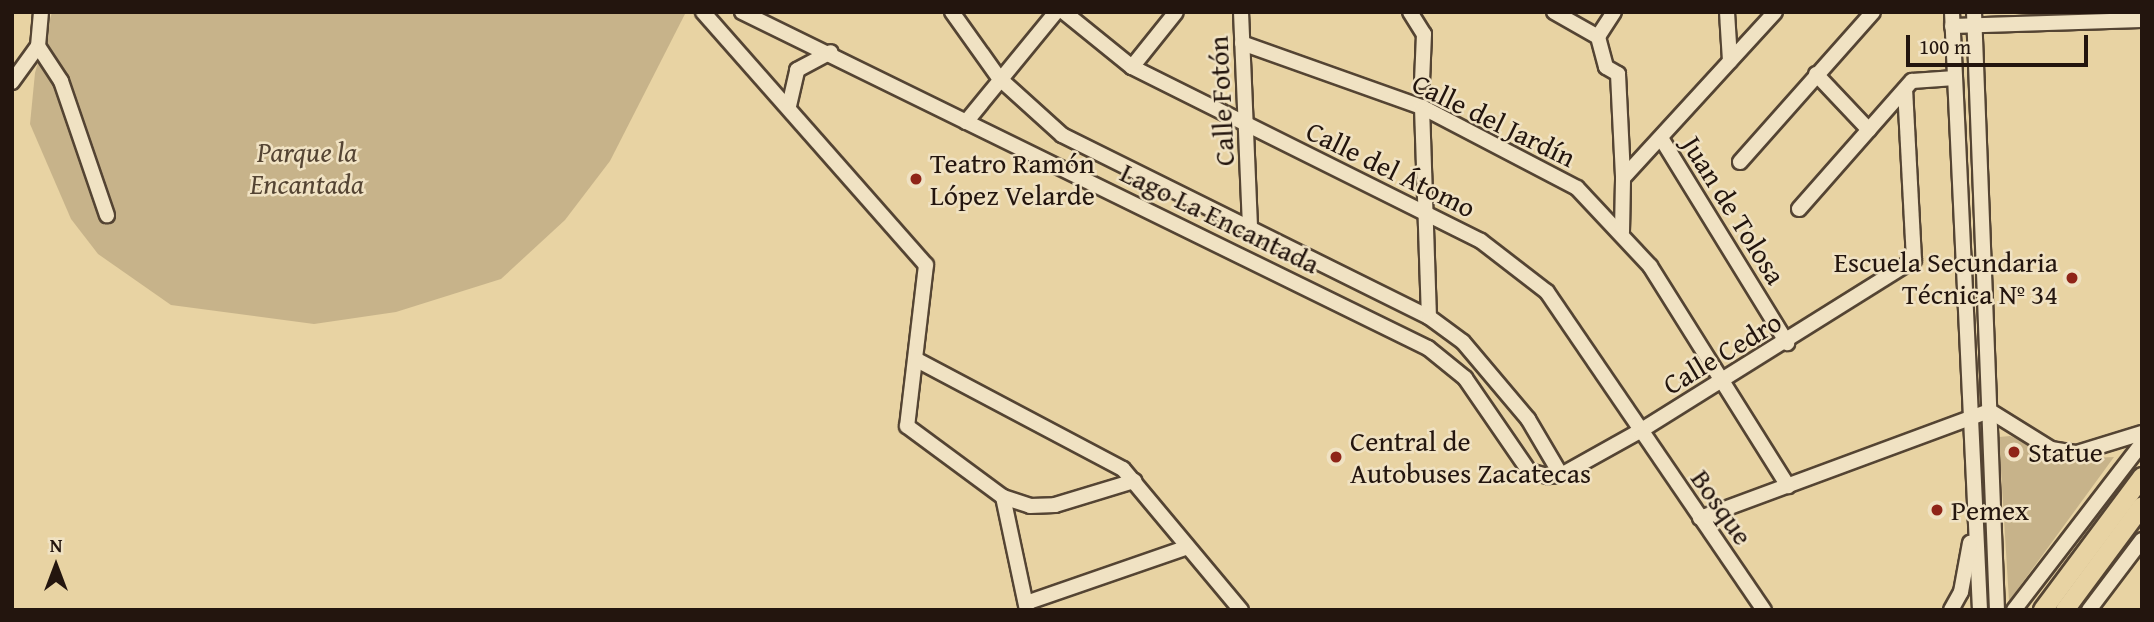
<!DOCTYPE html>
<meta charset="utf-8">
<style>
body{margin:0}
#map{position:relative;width:2154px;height:622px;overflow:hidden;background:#e8d3a3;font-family:"Gentium Book Plus",serif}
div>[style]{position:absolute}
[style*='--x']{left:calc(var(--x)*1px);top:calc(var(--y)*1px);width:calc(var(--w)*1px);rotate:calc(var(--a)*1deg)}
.green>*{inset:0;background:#c7b38a}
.roads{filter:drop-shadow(2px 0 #544433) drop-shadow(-2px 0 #544433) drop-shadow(0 2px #544433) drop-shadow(0 -2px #544433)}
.minor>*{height:14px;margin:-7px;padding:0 7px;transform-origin:7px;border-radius:7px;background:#f0e2c3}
.major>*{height:18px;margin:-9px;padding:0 9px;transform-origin:9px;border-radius:9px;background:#e8d3a3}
.dots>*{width:19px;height:19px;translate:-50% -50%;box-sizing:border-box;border:4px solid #f0e2c3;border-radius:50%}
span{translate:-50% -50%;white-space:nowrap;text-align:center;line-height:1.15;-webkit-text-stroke:5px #f0e2c3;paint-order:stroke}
.street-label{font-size:28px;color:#23150e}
.park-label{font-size:28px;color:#544433;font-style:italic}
.poi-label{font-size:28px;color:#23150e}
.left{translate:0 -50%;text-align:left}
.right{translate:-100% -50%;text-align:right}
.frame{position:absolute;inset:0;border:14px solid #23150e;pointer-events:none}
.north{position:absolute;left:21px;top:531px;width:70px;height:70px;-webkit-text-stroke:5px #f0e2c3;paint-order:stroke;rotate:0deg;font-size:19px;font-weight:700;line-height:28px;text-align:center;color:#23150e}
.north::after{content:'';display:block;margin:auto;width:24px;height:32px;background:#23150e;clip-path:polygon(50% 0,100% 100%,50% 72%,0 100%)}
.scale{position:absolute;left:1906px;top:35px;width:182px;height:32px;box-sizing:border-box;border:4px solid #23150e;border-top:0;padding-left:9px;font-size:21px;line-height:24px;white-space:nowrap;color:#23150e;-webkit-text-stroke:5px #f0e2c3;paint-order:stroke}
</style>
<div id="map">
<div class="green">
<i style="clip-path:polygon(52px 12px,686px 12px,610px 161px,565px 220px,501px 279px,396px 312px,314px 324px,171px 305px,98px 254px,71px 219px,30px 124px,35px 73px)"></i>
<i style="clip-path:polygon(2010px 436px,2067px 459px,2114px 457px,2009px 601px,1999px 437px)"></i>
</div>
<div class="roads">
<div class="minor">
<i style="--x:41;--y:12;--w:34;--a:95"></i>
<i style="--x:38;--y:46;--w:42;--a:56.7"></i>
<i style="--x:61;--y:81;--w:142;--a:71.1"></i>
<i style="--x:703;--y:12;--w:337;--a:48.6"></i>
<i style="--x:926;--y:265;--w:162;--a:96.7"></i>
<i style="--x:907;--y:426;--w:119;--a:36.5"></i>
<i style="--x:1003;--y:497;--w:116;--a:78"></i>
<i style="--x:742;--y:12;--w:764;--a:26.1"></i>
<i style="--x:1428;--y:348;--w:48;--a:39"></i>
<i style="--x:1465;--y:378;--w:113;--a:55.5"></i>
<i style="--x:1529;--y:471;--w:20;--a:15"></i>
<i style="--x:1548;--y:476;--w:13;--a:-4"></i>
<i style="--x:1561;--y:475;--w:90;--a:-29.1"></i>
<i style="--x:1640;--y:431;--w:323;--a:-32"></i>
<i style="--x:1914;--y:260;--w:170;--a:-93"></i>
<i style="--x:952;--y:12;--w:81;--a:54.5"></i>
<i style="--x:999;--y:78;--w:85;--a:42.1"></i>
<i style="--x:1062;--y:135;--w:410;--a:26.4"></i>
<i style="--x:1429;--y:317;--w:42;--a:36.3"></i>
<i style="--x:1463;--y:342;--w:101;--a:49.8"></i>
<i style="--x:1528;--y:419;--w:65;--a:59.5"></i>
<i style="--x:1064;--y:12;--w:87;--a:39"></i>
<i style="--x:1132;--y:67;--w:390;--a:26.5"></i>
<i style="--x:1481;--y:241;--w:83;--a:37.7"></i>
<i style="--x:1547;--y:292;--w:385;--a:55.7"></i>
<i style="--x:1241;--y:12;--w:218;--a:87.6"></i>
<i style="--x:1410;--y:12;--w:26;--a:58"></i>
<i style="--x:1424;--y:34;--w:47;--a:92.4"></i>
<i style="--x:1554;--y:12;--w:51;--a:29.6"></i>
<i style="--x:1614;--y:12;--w:30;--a:123"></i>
<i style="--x:1598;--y:37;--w:31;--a:75"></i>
<i style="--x:1606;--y:67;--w:14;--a:30"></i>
<i style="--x:1618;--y:74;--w:104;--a:87.2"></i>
<i style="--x:1727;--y:12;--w:49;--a:86.5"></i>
<i style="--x:1952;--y:12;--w:599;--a:87.32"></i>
<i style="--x:1974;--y:12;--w:598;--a:87.8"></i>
<i style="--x:1952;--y:26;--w:190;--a:-1.8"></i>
<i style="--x:1242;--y:43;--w:191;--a:19.6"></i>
<i style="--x:1422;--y:107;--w:175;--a:27.6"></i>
<i style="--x:1577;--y:188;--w:107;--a:46.9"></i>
<i style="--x:1650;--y:266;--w:260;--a:57.9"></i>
<i style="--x:1132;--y:67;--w:70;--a:-51.3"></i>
<i style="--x:1816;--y:74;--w:77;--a:46.6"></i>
<i style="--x:12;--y:82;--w:44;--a:-54.2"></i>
<i style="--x:789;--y:106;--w:37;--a:-77"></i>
<i style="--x:797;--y:70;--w:38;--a:-28"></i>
<i style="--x:1422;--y:107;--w:210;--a:88.1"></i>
<i style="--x:966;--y:122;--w:142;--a:-50.7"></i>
<i style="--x:1661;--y:138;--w:241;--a:58.4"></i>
<i style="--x:1740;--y:162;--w:200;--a:-48.4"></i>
<i style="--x:1799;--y:209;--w:171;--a:-48.6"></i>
<i style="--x:1912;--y:81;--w:43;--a:-4"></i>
<i style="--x:1622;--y:232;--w:54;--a:-88.9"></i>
<i style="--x:1623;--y:178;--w:225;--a:-47.5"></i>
<i style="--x:917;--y:360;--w:233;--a:27.9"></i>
<i style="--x:1123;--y:469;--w:184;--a:50.1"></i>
<i style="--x:1003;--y:497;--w:28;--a:18"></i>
<i style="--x:1030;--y:506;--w:25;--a:-2"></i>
<i style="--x:1055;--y:505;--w:83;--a:-16.9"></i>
<i style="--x:1700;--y:518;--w:309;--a:-20.3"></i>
<i style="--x:1990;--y:411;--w:72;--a:31.9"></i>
<i style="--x:2051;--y:449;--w:26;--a:9"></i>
<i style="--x:2077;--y:453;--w:68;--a:-17.1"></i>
<i style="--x:1026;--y:603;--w:171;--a:-19.1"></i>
<i style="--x:1951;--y:610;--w:21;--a:-61"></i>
<i style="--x:1961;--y:592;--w:50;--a:-79.6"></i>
<i style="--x:2014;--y:610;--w:210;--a:-52.5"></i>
<i style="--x:2089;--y:610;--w:88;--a:-52.9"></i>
</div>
<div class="major">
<i style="--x:2043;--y:610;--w:166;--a:-53.3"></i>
<i style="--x:2065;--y:610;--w:129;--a:-53.5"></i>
</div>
</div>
<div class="dots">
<i style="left:916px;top:179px;background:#8f2418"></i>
<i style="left:2072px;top:278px;background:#8f2418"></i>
<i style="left:2014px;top:452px;background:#8f2418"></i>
<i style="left:1336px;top:457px;background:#8f2418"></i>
<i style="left:1937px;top:510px;background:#8f2418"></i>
</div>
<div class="street-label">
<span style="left:1221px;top:101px;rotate:-93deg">Calle Fotón</span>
<span style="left:1494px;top:120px;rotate:26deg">Calle del Jardín</span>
<span style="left:1391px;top:169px;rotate:26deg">Calle del Átomo</span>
<span style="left:1734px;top:210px;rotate:58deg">Juan de Tolosa</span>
<span style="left:1220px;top:218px;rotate:26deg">Lago La Encantada</span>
<span style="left:1722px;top:353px;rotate:-31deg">Calle Cedro</span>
<span style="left:1722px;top:507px;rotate:55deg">Bosque</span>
</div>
<div class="park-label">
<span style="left:307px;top:168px">Parque la<br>Encantada</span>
</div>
<div class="poi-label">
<span class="left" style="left:930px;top:179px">Teatro Ramón<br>López Velarde</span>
<span class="right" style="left:2058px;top:278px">Escuela Secundaria<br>Técnica Nº 34</span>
<span class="left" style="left:1350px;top:457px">Central de<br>Autobuses Zacatecas</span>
<span class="left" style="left:2028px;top:452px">Statue</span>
<span class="left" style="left:1951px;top:510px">Pemex</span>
</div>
<div class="frame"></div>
<div class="north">N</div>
<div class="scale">100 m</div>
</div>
